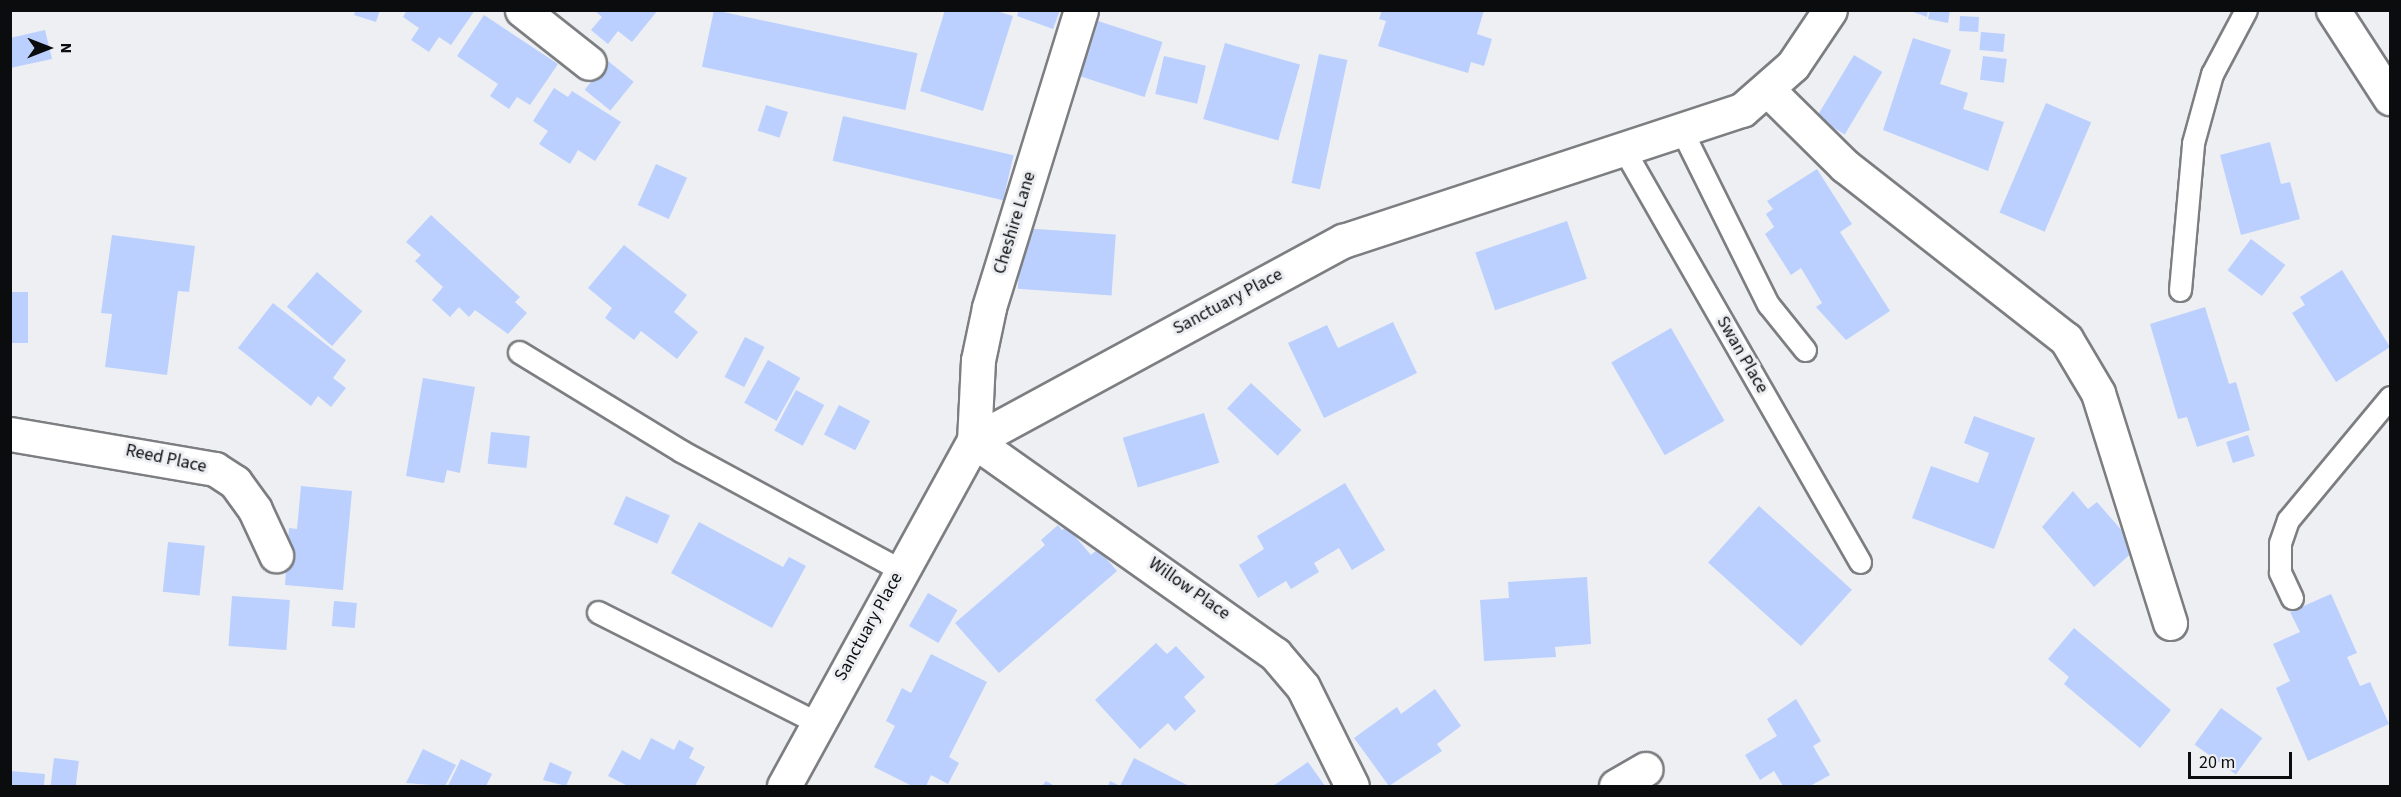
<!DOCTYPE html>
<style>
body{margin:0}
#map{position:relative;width:2401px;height:797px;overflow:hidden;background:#edeff2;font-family:"Source Sans 3",sans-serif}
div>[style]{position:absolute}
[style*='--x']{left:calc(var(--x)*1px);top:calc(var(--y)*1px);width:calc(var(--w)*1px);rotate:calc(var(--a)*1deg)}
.building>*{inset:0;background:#bbd0fe;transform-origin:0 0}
.roads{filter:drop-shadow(2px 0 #7d7e81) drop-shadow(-2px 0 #7d7e81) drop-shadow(0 2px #7d7e81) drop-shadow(0 -2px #7d7e81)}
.lane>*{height:21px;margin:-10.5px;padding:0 10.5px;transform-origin:10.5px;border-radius:10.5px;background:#fff}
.street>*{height:33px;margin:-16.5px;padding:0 16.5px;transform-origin:16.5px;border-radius:16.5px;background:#fff}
span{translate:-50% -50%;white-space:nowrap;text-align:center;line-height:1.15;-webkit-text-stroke:6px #edeff2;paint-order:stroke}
.street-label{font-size:18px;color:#0b0c0d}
.frame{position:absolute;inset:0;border:12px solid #0b0c0d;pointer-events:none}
.north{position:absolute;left:18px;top:18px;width:60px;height:60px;-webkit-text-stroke:4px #edeff2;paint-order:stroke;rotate:90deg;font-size:16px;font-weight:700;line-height:24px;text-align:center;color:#0b0c0d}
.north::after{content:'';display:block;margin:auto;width:21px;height:27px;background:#0b0c0d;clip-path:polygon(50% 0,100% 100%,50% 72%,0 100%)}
.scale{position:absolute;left:2188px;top:752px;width:104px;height:27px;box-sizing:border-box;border:3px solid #0b0c0d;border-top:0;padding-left:8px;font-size:18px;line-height:21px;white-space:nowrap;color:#0b0c0d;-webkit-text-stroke:4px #edeff2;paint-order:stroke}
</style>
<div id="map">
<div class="building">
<i style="clip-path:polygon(356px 10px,380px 10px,376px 22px,354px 15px)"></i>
<i style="clip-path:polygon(407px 10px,475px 10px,451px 45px,439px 37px,429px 52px,411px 40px,419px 28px,403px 17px)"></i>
<i style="clip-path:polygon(594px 10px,658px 10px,632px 42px,618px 31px,608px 44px,591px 30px,602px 17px)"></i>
<i style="left:714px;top:10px;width:208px;height:58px;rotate:12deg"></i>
<i style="clip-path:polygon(945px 10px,993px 10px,1013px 16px,983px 111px,920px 91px)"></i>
<i style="clip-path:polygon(1019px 10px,1060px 10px,1053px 29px,1017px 16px)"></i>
<i style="clip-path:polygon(1382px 10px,1484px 10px,1477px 34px,1492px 39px,1484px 66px,1471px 62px,1468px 73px,1378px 46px,1386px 21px,1379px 19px)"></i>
<i style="clip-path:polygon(1908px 10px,1928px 10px,1927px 17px)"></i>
<i style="clip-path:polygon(1930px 10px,1950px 10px,1948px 23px,1928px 19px)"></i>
<i style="clip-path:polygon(484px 15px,558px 64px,530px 105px,517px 97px,509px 109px,490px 96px,498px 84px,457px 56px)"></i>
<i style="left:1960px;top:16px;width:19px;height:15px;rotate:3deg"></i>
<i style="left:1095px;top:20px;width:71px;height:58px;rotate:18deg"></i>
<i style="clip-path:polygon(45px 30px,52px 59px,10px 68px,10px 38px)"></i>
<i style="left:1981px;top:32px;width:24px;height:18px;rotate:5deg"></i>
<i style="clip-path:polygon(1913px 38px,1951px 50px,1940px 84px,1968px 93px,1963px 109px,2004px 122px,1988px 171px,1883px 130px)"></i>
<i style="left:1225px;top:43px;width:78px;height:79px;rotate:16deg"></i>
<i style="left:1319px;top:54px;width:29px;height:132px;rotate:12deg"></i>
<i style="left:1854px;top:55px;width:33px;height:73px;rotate:31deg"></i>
<i style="left:1164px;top:56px;width:43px;height:39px;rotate:13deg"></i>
<i style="left:1983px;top:56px;width:24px;height:24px;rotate:7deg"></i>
<i style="left:608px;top:61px;width:33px;height:37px;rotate:39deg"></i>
<i style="clip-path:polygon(554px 88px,568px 97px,572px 91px,621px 122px,595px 161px,578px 150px,570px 164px,539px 144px,548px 131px,533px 121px)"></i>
<i style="left:2046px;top:103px;width:49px;height:119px;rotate:23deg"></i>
<i style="left:766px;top:105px;width:23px;height:27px;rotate:18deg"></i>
<i style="left:843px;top:116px;width:175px;height:46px;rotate:13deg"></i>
<i style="clip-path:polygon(2270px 142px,2281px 184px,2290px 182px,2300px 219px,2241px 235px,2220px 155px)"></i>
<i style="left:656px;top:164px;width:34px;height:45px;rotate:24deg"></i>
<i style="clip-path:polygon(1817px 169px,1852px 224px,1840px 232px,1890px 311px,1846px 340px,1816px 307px,1822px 303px,1801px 268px,1791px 275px,1765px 234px,1774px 227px,1766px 214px,1773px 209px,1767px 201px)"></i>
<i style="clip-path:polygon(431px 215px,520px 297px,515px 302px,527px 313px,508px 334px,475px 310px,469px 317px,459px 307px,450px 317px,432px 300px,443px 287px,415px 261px,421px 255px,406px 242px)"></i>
<i style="left:1567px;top:221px;width:61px;height:97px;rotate:71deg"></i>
<i style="left:1022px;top:228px;width:94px;height:61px;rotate:4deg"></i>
<i style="clip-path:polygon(112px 235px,195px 246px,189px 292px,178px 291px,167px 375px,105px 367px,112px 314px,101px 313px)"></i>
<i style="left:2251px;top:239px;width:43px;height:39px;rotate:37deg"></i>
<i style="clip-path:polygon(624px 245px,687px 295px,674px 312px,698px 332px,677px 359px,641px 331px,634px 340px,605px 318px,612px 308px,588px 288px)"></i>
<i style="clip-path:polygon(2342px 270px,2390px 347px,2336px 382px,2292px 313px,2305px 305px,2300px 297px)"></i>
<i style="left:317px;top:272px;width:60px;height:46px;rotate:41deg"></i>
<i style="left:10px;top:292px;width:18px;height:51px"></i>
<i style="clip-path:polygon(273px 303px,346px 360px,333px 378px,346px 388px,331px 407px,318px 396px,311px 406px,238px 348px)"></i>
<i style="clip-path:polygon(2205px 307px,2229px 384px,2236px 382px,2250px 430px,2197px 447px,2187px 417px,2178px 419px,2150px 324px)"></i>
<i style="clip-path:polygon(1393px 322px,1417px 373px,1324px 418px,1288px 343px,1327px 325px,1338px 348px)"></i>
<i style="left:1671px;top:328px;width:107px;height:69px;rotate:60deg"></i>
<i style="left:745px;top:337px;width:22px;height:45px;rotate:27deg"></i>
<i style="left:768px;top:360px;width:37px;height:49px;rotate:29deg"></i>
<i style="clip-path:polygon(423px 378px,475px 387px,460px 473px,447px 470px,444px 483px,406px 476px)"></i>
<i style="left:1251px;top:383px;width:69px;height:35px;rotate:43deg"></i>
<i style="left:796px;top:390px;width:32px;height:46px;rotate:28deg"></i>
<i style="left:839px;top:405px;width:35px;height:33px;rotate:27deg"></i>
<i style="left:1204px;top:413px;width:52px;height:85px;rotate:73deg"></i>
<i style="clip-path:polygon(1974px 416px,2035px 438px,1994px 549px,1912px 518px,1931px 466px,1978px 483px,1989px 453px,1964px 443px)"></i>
<i style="left:491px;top:432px;width:39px;height:32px;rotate:6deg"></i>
<i style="left:2248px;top:435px;width:22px;height:23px;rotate:72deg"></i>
<i style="clip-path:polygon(1345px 483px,1385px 550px,1352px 570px,1339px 548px,1314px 563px,1319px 572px,1291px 589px,1286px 581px,1258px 598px,1239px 565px,1264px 549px,1257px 536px)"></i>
<i style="clip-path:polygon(301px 486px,352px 491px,343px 590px,285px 585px,289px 528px,297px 529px)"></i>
<i style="clip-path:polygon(2073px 491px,2088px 509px,2097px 502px,2137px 548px,2094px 587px,2042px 527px)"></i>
<i style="left:626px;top:496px;width:48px;height:31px;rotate:24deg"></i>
<i style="left:1759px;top:506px;width:125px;height:76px;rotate:42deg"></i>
<i style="clip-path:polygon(699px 522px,783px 567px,789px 557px,806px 566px,772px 628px,671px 573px)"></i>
<i style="clip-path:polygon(1058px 525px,1062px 530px,1067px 527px,1091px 555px,1098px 549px,1117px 571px,999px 673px,955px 623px,1045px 545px,1041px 540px)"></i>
<i style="left:168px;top:542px;width:37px;height:50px;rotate:6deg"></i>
<i style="clip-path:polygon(1587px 577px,1591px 644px,1555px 647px,1556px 657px,1484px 661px,1480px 600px,1509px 598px,1508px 582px)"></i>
<i style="left:928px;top:593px;width:34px;height:38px;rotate:30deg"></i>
<i style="clip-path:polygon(2331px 594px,2357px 653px,2347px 657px,2360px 686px,2370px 682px,2389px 724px,2308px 761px,2276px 688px,2290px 681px,2273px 644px,2300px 632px,2290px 612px)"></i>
<i style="left:232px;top:596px;width:58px;height:50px;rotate:4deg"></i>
<i style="left:334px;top:601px;width:23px;height:25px;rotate:5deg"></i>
<i style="clip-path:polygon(2074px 628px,2171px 710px,2140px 748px,2064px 684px,2069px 677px,2048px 659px)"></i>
<i style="clip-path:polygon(1156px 643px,1167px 654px,1176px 646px,1205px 677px,1184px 697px,1196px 711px,1175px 731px,1168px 723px,1140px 749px,1095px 700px)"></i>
<i style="clip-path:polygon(931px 654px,987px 682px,949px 757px,959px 763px,948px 784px,931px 775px,926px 786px,912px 786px,874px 767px,895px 726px,886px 721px,902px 688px,911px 693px)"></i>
<i style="clip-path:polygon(1435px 689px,1461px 726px,1437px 744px,1442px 751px,1389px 786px,1354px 738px,1397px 707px,1401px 714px)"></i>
<i style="clip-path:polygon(1796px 699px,1821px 741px,1813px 746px,1830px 775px,1810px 786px,1783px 786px,1774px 771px,1760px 780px,1745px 755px,1777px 736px,1767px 719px)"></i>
<i style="left:2221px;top:708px;width:51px;height:45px;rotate:36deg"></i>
<i style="clip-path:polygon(651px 738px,674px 750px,679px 740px,694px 748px,689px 758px,705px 767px,695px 786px,628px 786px,608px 776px,622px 750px,640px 760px)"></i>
<i style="clip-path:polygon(423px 749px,456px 765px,445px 786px,406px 783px)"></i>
<i style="left:54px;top:758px;width:25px;height:28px;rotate:7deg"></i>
<i style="clip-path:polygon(1134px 758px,1189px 786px,1108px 786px,1110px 781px,1120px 786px)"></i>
<i style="clip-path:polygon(461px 759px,492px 774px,486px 786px,448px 786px)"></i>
<i style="clip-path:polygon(550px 762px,572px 772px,566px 786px,543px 780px)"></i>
<i style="clip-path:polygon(1308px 762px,1325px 786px,1273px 786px)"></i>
<i style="clip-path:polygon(10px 771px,45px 774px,44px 786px,10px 786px)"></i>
<i style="clip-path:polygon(1046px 781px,1055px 786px,1042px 786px)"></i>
</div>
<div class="roads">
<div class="lane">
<i style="--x:1683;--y:133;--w:191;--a:63.6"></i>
<i style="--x:1768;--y:304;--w:59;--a:51.2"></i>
<i style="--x:1623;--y:148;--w:477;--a:60.2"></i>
<i style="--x:2180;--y:290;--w:148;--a:-84.9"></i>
<i style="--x:2193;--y:143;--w:72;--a:-74.6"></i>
<i style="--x:2212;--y:74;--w:72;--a:-62"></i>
<i style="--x:519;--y:352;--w:190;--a:31.4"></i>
<i style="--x:681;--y:451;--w:250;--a:28.4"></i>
<i style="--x:2292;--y:598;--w:29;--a:-115"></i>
<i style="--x:2280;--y:572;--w:29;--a:-90"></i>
<i style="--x:2280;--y:543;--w:24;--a:-71"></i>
<i style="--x:2288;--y:520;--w:160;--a:-50.3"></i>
<i style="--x:598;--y:612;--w:244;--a:26.8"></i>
</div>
<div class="street">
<i style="--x:522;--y:10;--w:85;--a:38.3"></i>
<i style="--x:1081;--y:10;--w:312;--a:107.2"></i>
<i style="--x:989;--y:308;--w:53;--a:101.9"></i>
<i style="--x:978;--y:360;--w:81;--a:92.8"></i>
<i style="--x:974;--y:441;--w:369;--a:35.3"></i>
<i style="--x:1275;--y:654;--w:43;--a:49.7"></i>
<i style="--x:1303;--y:687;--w:110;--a:63.7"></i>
<i style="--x:2333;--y:10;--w:105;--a:57.1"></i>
<i style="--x:1769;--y:91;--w:107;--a:44.6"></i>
<i style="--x:1845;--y:166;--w:281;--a:38.1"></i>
<i style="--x:2066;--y:339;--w:63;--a:59.3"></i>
<i style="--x:2098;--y:393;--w:241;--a:72.6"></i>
<i style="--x:10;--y:434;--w:208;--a:9.7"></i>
<i style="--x:215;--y:469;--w:24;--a:33"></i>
<i style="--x:235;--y:482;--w:34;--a:54"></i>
<i style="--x:255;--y:510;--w:50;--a:65"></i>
<i style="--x:784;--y:786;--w:394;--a:-61.2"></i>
<i style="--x:974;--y:441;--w:420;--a:-28.5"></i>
<i style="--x:1343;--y:241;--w:420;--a:-18.2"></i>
<i style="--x:1742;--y:110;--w:68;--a:-41.4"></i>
<i style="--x:1793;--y:65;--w:66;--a:-56.1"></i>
<i style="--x:1616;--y:786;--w:34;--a:-30"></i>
</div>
</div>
<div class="street-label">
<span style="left:1015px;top:223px;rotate:-73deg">Cheshire Lane</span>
<span style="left:1228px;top:302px;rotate:-28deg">Sanctuary Place</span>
<span style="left:1742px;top:355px;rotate:60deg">Swan Place</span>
<span style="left:166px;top:459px;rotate:12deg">Reed Place</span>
<span style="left:1189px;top:589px;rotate:35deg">Willow Place</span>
<span style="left:869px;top:627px;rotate:-61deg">Sanctuary Place</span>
</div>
<div class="frame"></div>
<div class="north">N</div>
<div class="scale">20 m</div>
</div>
